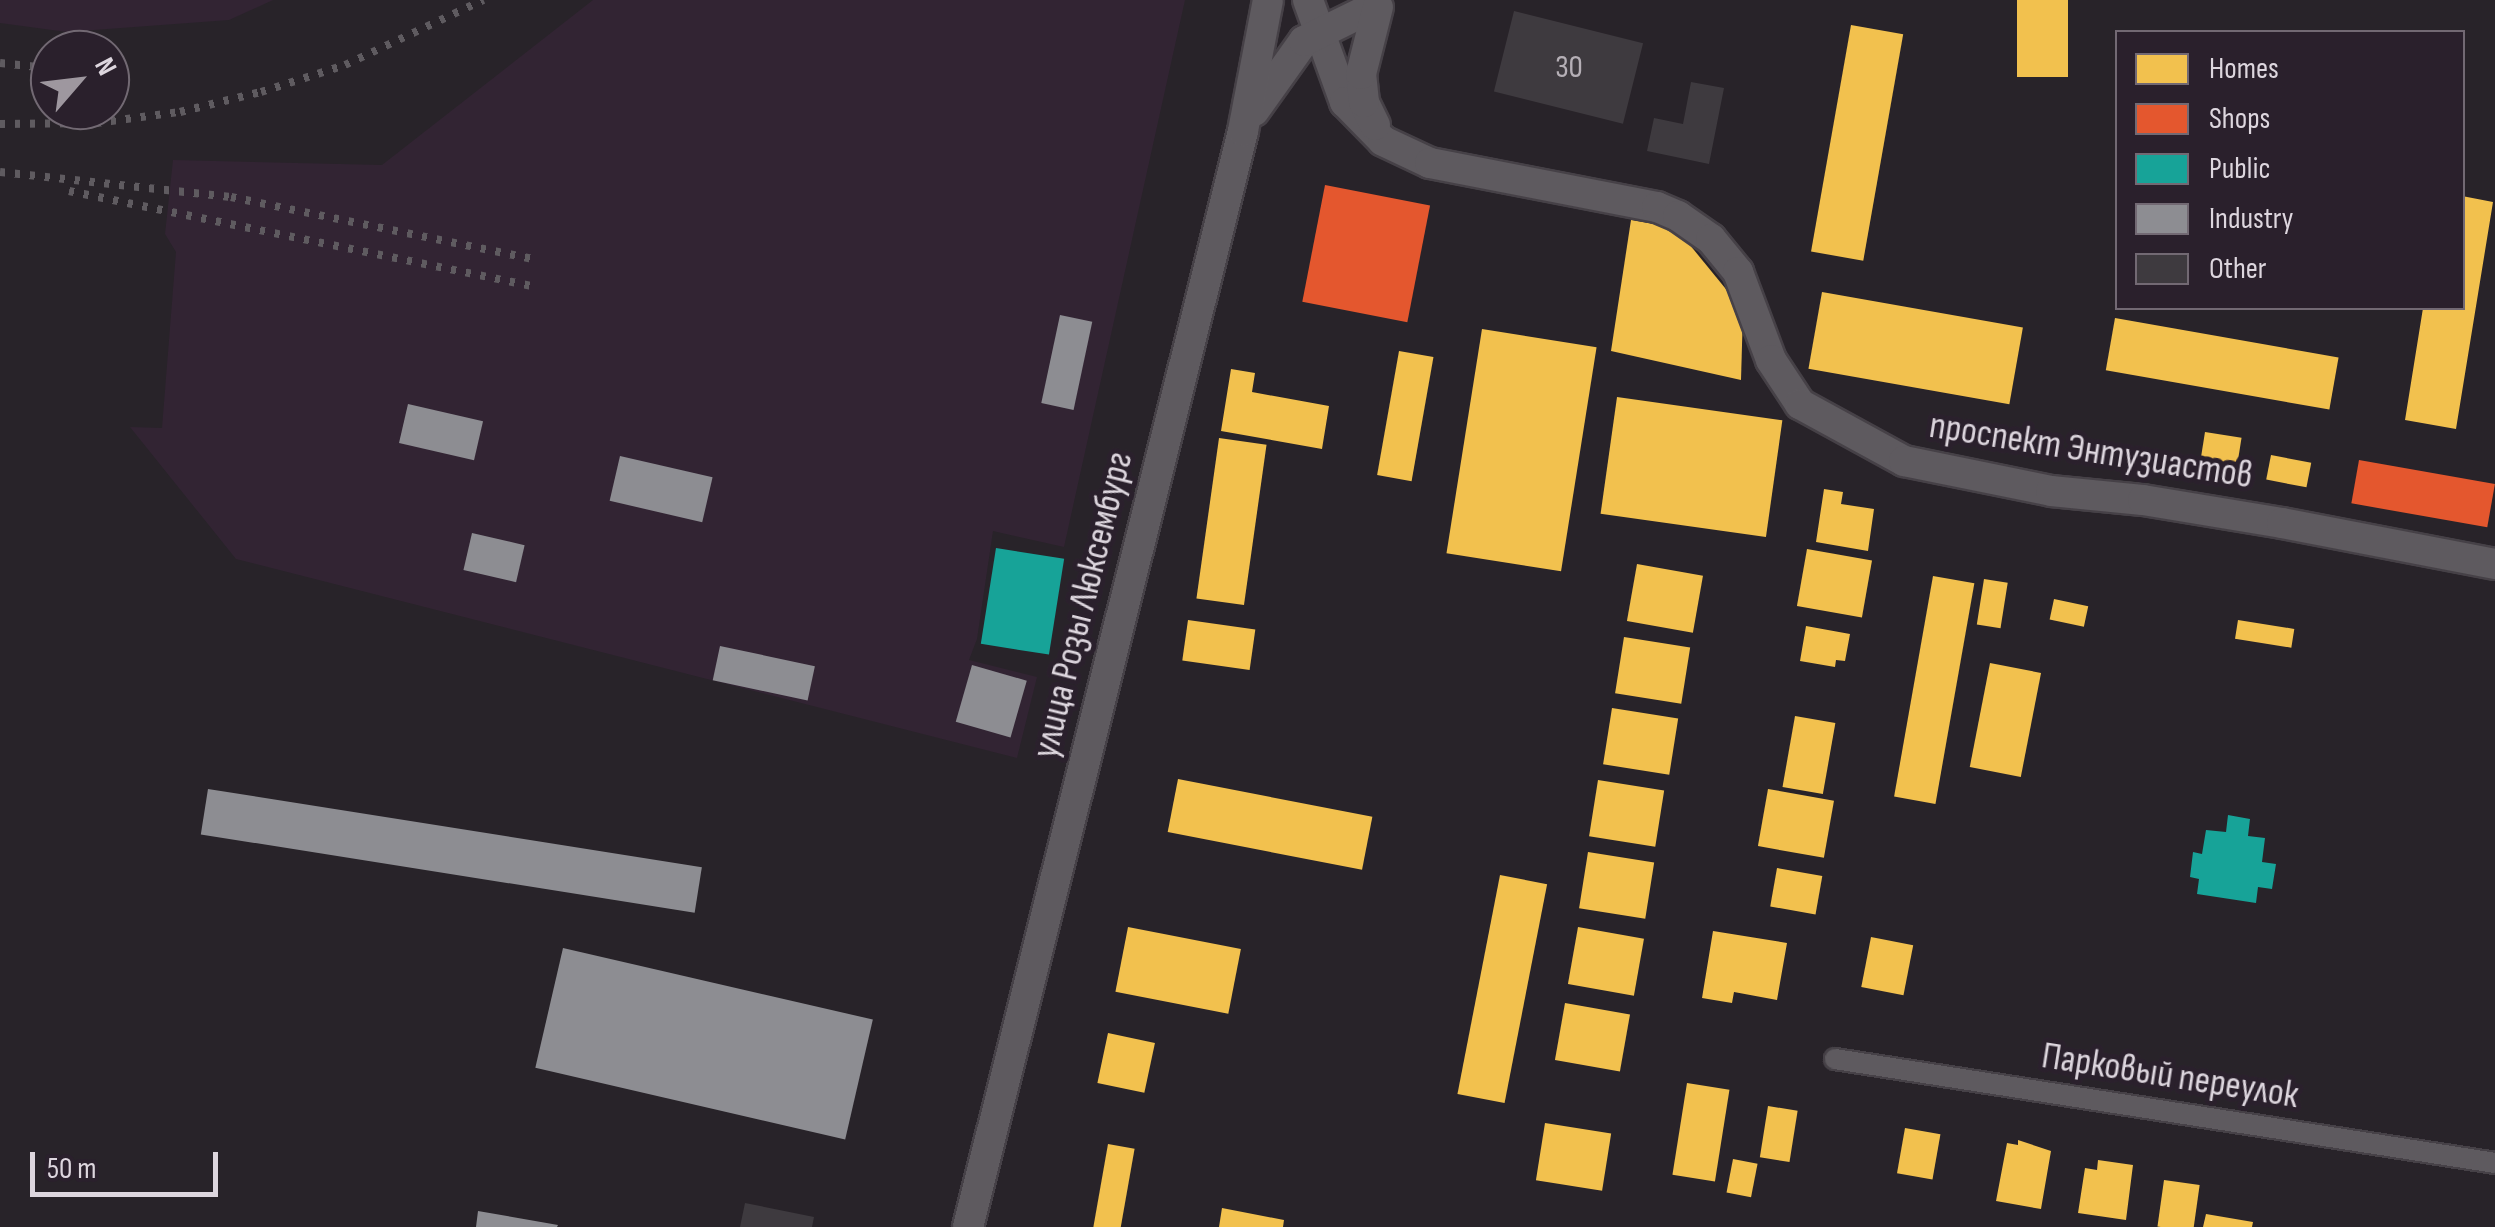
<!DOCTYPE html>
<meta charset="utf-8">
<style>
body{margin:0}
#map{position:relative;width:2495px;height:1227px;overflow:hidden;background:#282329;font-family:"Sofia Sans Condensed",sans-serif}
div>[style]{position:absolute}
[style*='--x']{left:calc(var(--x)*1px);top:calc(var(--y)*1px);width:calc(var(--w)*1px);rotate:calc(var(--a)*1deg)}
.built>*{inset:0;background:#322433}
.homes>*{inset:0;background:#f2c14e;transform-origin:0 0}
.shops>*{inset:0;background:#e4572e;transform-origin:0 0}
.public>*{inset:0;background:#17a398;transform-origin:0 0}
.industry>*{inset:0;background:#8d8d92;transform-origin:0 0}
.building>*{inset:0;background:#3e3a3f;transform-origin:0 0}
.roads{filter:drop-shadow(2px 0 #464147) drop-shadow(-2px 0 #464147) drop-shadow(0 2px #464147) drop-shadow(0 -2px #464147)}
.street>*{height:20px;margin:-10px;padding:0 10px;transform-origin:10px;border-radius:10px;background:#5e5a5f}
.secondary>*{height:30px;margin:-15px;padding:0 15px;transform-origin:15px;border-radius:15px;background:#5e5a5f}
.rail>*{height:8px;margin-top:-4px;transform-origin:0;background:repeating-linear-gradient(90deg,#5f5b60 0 5px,transparent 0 15px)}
span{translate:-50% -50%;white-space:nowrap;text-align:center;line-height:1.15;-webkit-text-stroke:10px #2a202c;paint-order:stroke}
.number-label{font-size:32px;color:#b5afb6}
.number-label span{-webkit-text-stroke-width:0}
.street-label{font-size:38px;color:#ddd6de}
.legend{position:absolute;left:2115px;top:30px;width:350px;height:280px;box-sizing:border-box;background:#2a202c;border:2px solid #726973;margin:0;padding:12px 18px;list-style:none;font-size:30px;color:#ddd6de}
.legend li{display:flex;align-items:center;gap:20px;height:50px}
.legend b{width:50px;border:2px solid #726973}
.north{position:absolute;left:30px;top:30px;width:100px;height:100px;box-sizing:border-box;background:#2a202c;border:2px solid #726973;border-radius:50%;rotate:62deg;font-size:28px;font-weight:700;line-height:40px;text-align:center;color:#ddd6de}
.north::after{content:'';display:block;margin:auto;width:35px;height:45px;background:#9e979f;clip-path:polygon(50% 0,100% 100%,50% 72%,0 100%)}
.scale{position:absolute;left:30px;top:1152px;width:188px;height:45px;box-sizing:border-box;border:5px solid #ddd6de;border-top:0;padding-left:12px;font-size:30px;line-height:35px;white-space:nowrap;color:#ddd6de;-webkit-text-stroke:8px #2a202c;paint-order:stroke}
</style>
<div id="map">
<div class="built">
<i style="clip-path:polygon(0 0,273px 0,229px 20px,67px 32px,0 23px)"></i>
<i style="clip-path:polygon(593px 0,1185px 0,1064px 547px,993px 531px,977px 639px,969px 660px,1037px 677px,1017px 758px,236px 559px,130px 427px,162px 428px,176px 252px,165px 234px,173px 160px,382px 165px)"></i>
</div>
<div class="homes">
<i style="left:2017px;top:0;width:51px;height:77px"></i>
<i style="left:1851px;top:25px;width:53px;height:230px;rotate:10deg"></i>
<i style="clip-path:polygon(2462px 196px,2493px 202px,2456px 429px,2405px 420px,2423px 308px,2462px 308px)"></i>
<i style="clip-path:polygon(1631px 220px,1676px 228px,1743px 310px,1741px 380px,1611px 351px)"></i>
<i style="left:1822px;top:292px;width:204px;height:78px;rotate:10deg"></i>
<i style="left:2115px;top:318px;width:227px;height:53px;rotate:10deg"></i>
<i style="left:1482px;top:329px;width:116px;height:227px;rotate:9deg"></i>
<i style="left:1399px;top:351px;width:35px;height:126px;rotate:10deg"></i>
<i style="clip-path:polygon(1231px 369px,1255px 373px,1252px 392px,1329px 406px,1322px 449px,1221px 431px)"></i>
<i style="left:1617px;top:397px;width:167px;height:118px;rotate:8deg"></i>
<i style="left:2205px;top:432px;width:37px;height:41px;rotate:9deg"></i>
<i style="left:1219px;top:438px;width:48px;height:162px;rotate:8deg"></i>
<i style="left:2271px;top:455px;width:41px;height:25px;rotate:11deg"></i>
<i style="clip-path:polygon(1824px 489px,1843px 492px,1841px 504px,1874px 509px,1868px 551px,1816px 542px)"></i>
<i style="left:1807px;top:549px;width:66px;height:58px;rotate:10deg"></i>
<i style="left:1637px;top:564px;width:67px;height:58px;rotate:10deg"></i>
<i style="left:1933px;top:576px;width:42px;height:224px;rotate:10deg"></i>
<i style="left:1984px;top:579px;width:24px;height:46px;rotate:9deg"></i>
<i style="left:2054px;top:599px;width:35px;height:21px;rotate:12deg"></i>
<i style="left:1188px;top:620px;width:68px;height:41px;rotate:8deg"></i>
<i style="left:2238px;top:620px;width:57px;height:19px;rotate:9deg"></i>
<i style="clip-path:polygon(1806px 626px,1850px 634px,1845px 661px,1836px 660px,1835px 667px,1800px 661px)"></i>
<i style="left:1624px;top:637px;width:67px;height:57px;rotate:9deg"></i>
<i style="left:1990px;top:663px;width:52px;height:106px;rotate:11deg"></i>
<i style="left:1612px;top:708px;width:67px;height:57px;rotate:9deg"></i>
<i style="left:1795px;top:716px;width:41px;height:72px;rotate:10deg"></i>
<i style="left:1178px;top:779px;width:198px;height:54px;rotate:11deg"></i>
<i style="left:1598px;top:780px;width:67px;height:57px;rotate:9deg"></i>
<i style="left:1768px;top:789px;width:67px;height:58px;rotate:10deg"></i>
<i style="left:1588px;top:852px;width:67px;height:57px;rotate:9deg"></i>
<i style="left:1777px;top:868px;width:46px;height:39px;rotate:10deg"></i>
<i style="left:1500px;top:875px;width:48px;height:223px;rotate:11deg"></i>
<i style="left:1128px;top:927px;width:115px;height:66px;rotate:11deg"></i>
<i style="left:1578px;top:927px;width:67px;height:58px;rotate:10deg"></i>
<i style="clip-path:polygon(1713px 931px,1787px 943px,1777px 1000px,1734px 992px,1732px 1003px,1702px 998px)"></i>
<i style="left:1871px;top:937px;width:43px;height:51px;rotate:11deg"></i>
<i style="left:1565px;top:1003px;width:66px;height:58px;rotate:10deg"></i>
<i style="left:1108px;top:1033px;width:48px;height:51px;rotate:12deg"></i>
<i style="left:1687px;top:1083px;width:43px;height:93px;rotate:9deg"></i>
<i style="left:1768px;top:1106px;width:30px;height:52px;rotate:9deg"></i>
<i style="left:1545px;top:1123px;width:67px;height:58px;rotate:9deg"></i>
<i style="left:1905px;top:1128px;width:36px;height:46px;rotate:10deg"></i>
<i style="clip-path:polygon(2018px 1140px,2051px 1151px,2041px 1209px,1996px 1201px,2007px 1143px,2018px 1145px)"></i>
<i style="left:1108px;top:1144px;width:27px;height:85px;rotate:10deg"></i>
<i style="left:1733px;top:1159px;width:25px;height:34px;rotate:11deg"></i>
<i style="clip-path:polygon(2098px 1160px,2133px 1165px,2126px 1220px,2078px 1213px,2085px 1168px,2097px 1170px)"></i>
<i style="left:2164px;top:1180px;width:36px;height:47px;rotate:8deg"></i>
<i style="clip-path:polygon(1222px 1208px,1284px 1220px,1283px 1227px,1219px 1227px)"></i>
<i style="clip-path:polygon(2206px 1214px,2253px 1222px,2252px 1227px,2203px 1227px)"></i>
</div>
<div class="shops">
<i style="left:1325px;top:185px;width:107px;height:119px;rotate:11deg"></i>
<i style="left:2359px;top:460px;width:138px;height:44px;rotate:10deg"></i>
</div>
<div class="public">
<i style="left:996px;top:548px;width:69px;height:97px;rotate:9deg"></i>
<i style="clip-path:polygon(2228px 815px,2250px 819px,2248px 836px,2265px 838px,2262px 862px,2276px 864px,2272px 889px,2258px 887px,2256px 903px,2197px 894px,2199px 879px,2190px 877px,2193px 852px,2202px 854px,2206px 830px,2226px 832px)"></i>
</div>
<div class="industry">
<i style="left:1060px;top:315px;width:33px;height:90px;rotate:12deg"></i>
<i style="left:408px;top:404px;width:77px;height:40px;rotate:13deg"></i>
<i style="left:620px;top:456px;width:95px;height:46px;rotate:13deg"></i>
<i style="left:472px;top:533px;width:54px;height:38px;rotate:13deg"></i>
<i style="left:720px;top:646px;width:97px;height:35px;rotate:12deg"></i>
<i style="left:972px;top:665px;width:57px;height:59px;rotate:16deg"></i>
<i style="left:208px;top:789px;width:500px;height:46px;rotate:9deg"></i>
<i style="left:563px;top:948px;width:318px;height:123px;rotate:13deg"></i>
<i style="clip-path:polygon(478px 1211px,558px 1225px,557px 1227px,476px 1227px)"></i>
</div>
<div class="building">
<i style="left:1514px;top:11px;width:133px;height:83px;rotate:14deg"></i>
<i style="clip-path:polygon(1691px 82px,1724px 88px,1709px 164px,1647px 151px,1654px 118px,1683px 124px)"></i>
<i style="clip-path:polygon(745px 1203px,814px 1217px,812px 1227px,740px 1227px)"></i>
</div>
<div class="roads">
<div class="street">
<i style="--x:1835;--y:1059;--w:668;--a:8.95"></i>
</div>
<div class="secondary">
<i style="--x:1308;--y:0;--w:109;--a:70.1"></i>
<i style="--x:1345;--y:102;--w:54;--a:45.7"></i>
<i style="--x:1383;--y:141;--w:52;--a:25.1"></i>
<i style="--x:1430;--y:163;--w:231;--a:11"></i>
<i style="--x:1657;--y:207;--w:23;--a:23"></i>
<i style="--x:1678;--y:216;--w:40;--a:34.9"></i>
<i style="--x:1711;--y:239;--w:43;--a:50.7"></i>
<i style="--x:1738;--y:272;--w:94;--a:69.4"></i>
<i style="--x:1771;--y:360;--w:53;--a:56.6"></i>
<i style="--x:1800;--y:404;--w:119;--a:28.7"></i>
<i style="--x:1904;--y:461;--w:150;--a:11.5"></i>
<i style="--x:2051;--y:491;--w:92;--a:5.6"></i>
<i style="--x:2143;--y:500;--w:141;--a:9.4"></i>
<i style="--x:2282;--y:523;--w:217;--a:10.9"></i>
<i style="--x:1254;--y:111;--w:86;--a:-54.5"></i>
<i style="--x:1304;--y:41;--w:70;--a:-26.2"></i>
<i style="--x:1375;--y:125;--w:25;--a:-116"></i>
<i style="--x:1364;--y:102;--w:28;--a:-96"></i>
<i style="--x:1361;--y:74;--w:69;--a:-75.8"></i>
<i style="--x:968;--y:1227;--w:1130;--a:-75.91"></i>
<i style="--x:1243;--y:131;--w:133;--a:-79.2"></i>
</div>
</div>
<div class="rail">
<i style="--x:0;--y:63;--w:47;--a:6.1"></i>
<i style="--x:0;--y:124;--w:96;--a:-0.6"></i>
<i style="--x:96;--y:123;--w:85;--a:-7.5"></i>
<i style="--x:180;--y:112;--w:83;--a:-13.9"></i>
<i style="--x:261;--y:92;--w:88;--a:-17.8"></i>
<i style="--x:345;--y:65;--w:153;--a:-25.2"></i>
<i style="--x:0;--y:172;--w:232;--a:6.2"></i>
<i style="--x:231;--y:197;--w:312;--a:11.6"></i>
<i style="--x:69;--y:191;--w:474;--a:11.6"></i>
</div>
<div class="number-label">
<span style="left:1569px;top:68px">30</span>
</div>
<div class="street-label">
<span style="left:2091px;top:451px;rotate:9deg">проспект Энтузиастов</span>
<span style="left:1083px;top:605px;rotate:-76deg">улица Розы Люксембург</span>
<span style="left:2170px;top:1076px;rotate:9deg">Парковый переулок</span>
</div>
<ul class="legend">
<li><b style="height:28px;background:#f2c14e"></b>Homes</li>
<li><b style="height:28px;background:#e4572e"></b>Shops</li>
<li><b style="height:28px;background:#17a398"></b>Public</li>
<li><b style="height:28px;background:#8d8d92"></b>Industry</li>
<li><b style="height:28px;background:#3e3a3f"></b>Other</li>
</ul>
<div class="north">N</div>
<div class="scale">50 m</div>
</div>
